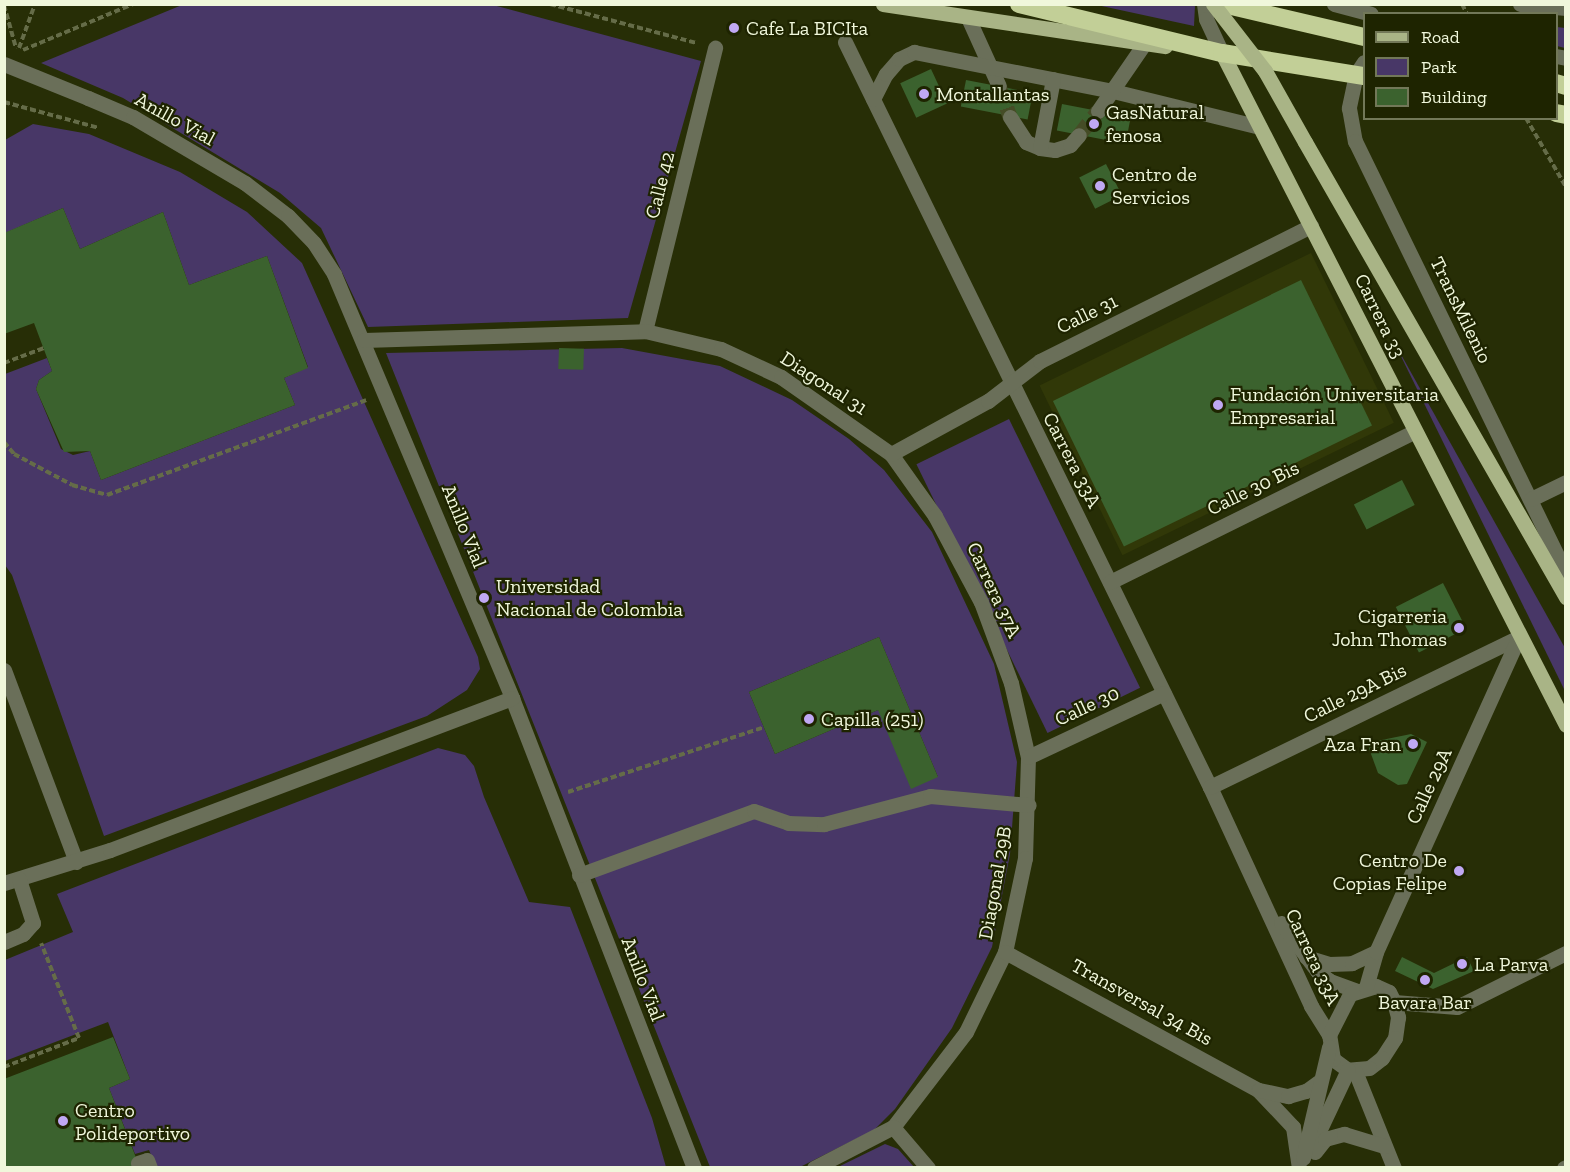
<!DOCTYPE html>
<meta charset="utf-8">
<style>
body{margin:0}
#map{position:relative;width:1570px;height:1172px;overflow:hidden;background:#272e06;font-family:"Zilla Slab",serif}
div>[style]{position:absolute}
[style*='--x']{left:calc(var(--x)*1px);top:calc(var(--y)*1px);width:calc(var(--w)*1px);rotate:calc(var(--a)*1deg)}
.built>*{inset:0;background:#313808;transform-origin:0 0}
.green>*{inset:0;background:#483767;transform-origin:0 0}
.building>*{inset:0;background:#3b622e;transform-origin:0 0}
.minor-tunnel>*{height:15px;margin-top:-7.5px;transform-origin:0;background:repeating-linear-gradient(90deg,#454c26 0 15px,transparent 0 23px)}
.path>*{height:4px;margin-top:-2px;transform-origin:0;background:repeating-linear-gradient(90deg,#656c48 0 6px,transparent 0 9px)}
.minor>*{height:15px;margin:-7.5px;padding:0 7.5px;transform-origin:7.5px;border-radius:7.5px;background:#6a6f59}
.major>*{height:15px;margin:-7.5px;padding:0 7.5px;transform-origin:7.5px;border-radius:7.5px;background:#a9b486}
.highway>*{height:18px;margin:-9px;padding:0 9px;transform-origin:9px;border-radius:9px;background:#c2cf97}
.minor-bridge>*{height:15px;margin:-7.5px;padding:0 7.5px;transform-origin:7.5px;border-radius:7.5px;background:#6a6f59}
.major-bridge>*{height:15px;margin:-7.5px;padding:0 7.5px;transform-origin:7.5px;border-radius:7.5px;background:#a9b486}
.dots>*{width:16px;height:16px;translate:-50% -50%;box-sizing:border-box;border:3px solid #1e2400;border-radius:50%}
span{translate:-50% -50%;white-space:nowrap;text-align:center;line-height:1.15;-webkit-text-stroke:4.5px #1e2400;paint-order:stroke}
.poi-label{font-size:20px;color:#f0f7db}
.left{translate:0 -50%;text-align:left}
.right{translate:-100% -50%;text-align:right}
.street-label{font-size:20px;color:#f0f7db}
.frame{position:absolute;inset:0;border:6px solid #f0f7db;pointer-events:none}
.legend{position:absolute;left:1363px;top:12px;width:195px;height:108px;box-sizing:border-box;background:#1e2400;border:2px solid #727858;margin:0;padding:8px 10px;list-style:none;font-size:18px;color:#f0f7db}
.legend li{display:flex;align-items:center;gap:12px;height:30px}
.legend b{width:30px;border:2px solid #727858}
</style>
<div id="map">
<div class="built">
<i style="left:1311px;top:253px;width:189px;height:302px;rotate:64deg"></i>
</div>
<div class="green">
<i style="clip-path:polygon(182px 5px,493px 5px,701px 61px,628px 318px,368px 327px,321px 228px,280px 193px,123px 98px,41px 63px)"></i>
<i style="clip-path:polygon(1097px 5px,1195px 5px,1194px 26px)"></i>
<i style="clip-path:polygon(1557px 27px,1565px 28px,1565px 48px,1557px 46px)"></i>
<i style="clip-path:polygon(33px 124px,89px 134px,180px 172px,247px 212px,302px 263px,478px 657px,480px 669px,467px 690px,427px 716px,104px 836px,12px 575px,5px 565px,5px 374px,47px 358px,52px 371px,39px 380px,36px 389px,61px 449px,73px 455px,90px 451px,101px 480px,295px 405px,284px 378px,308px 367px,267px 256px,189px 285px,163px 212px,80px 249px,63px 208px,5px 233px,5px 140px)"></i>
<i style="clip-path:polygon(1394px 342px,1565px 648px,1565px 691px)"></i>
<i style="clip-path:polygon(evenodd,622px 348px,720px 366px,792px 400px,849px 439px,884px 470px,932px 532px,994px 664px,1017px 762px,1010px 854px,992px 947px,952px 1028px,895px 1109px,874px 1130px,800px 1167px,710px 1167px,386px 353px,622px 348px,879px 637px,938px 777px,878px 710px,775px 754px,749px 692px,879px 637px)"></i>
<i style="left:1009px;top:419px;width:299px;height:103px;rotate:64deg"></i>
<i style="clip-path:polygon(438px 748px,465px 755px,474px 766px,484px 797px,529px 902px,570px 907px,652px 1118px,666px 1167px,156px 1167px,149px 1150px,135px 1154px,109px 1088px,130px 1079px,108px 1022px,5px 1061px,5px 960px,73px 932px,57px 894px)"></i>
<i style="clip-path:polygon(885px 1144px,898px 1149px,914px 1167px,838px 1167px)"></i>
</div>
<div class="building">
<i style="left:931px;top:69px;width:38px;height:34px;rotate:65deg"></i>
<i style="left:966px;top:80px;width:68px;height:27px;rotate:11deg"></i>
<i style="left:1062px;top:104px;width:70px;height:27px;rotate:11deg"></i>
<i style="left:1106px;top:164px;width:35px;height:30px;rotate:63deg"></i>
<i style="clip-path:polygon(63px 208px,80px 249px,163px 212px,189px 285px,267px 256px,308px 368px,284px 378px,295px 405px,101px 480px,90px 451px,64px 452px,36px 389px,39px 380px,52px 371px,34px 323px,4px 334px,4px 233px)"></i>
<i style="left:1301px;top:280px;width:162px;height:276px;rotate:64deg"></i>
<i style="left:559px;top:348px;width:25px;height:21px;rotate:2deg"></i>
<i style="left:1402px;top:480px;width:28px;height:54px;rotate:63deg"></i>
<i style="left:1443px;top:583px;width:51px;height:53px;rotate:63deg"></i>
<i style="clip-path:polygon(879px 637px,938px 777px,911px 789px,878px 710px,775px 754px,749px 692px)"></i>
<i style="clip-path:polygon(1411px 734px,1427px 742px,1407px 784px,1398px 785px,1378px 773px,1367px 743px)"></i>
<i style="clip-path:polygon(1402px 957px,1434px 973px,1467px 957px,1474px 971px,1433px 989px,1395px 971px)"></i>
<i style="clip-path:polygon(113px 1037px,130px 1079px,109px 1088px,140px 1168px,4px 1168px,4px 1079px)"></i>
</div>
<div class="minor-tunnel">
<i style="--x:999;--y:86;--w:33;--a:70"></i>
<i style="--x:1079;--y:135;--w:31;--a:-52"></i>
</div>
<div class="path">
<i style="--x:550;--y:4;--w:152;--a:14.9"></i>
<i style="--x:1462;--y:4;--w:11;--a:63"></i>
<i style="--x:4;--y:5;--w:45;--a:74.4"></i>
<i style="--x:19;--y:48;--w:47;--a:-70"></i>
<i style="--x:23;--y:50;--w:119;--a:-22.7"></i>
<i style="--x:4;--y:102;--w:98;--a:15.3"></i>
<i style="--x:1526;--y:118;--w:80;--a:59.9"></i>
<i style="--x:4;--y:363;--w:43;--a:-20.6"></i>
<i style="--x:4;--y:442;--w:16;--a:50"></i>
<i style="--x:14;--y:454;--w:66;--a:28.1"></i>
<i style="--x:72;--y:485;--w:36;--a:16"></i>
<i style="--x:107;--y:495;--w:276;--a:-20.1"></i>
<i style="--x:568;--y:792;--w:206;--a:-18.3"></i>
<i style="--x:4;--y:1067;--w:80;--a:-21.1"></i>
<i style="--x:79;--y:1038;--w:102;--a:-111.8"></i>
</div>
<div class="minor">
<i style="--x:1204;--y:4;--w:15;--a:82"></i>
<i style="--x:1206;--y:19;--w:38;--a:65"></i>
<i style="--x:1334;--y:4;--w:38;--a:15"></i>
<i style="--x:1520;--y:4;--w:46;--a:5"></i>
<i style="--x:969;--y:20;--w:72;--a:65.6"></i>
<i style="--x:845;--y:42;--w:830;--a:63.9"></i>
<i style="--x:1210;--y:787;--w:241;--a:65.2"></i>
<i style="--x:1311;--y:1006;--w:34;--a:58"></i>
<i style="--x:1556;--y:56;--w:10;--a:11"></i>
<i style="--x:1364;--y:62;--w:14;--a:124"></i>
<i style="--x:1356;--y:74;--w:35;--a:102"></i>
<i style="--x:1349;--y:108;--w:34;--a:80"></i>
<i style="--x:1355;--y:141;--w:481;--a:64"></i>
<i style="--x:88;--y:98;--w:49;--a:22.9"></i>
<i style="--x:133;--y:117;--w:130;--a:30.5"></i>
<i style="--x:245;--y:183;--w:54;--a:37.5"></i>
<i style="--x:288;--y:216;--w:37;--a:46"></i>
<i style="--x:314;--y:243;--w:37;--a:57"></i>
<i style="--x:334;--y:274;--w:460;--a:67.2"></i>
<i style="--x:512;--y:698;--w:504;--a:68.83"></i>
<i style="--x:873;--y:99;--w:28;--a:-63"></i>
<i style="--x:886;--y:74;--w:20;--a:-49"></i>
<i style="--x:899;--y:59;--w:17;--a:-25"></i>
<i style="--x:914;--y:52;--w:203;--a:11.1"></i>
<i style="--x:1113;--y:91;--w:151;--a:13.8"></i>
<i style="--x:1098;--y:111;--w:81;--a:-55.5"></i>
<i style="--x:1010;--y:117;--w:30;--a:57"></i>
<i style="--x:1026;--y:142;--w:15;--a:23"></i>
<i style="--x:1040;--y:148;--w:15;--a:8"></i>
<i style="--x:1055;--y:150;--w:16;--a:-18"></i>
<i style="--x:1070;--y:145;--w:13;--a:-48"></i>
<i style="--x:1040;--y:148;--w:70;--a:-79.3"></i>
<i style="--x:645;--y:331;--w:292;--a:-76.1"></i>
<i style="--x:364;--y:340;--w:281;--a:-1.8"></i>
<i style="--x:645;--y:331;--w:78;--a:13.3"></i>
<i style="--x:721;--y:349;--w:66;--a:25"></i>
<i style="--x:781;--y:377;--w:134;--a:35"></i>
<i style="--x:891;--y:454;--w:76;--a:54.6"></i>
<i style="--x:935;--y:516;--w:98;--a:61.9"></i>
<i style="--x:981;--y:602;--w:86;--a:69.7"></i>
<i style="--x:1011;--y:683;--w:76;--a:77.1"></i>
<i style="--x:1028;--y:757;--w:101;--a:91.7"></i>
<i style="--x:1025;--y:858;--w:96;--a:102"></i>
<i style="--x:1005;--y:952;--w:89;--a:116"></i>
<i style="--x:966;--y:1032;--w:120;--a:127.5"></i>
<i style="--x:893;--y:1127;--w:89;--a:152.6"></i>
<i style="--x:891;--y:454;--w:111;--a:-28.7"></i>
<i style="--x:988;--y:401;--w:66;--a:-37.6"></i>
<i style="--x:1040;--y:361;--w:303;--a:-26.5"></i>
<i style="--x:1531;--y:499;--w:39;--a:-26"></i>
<i style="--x:1110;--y:582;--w:339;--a:-26.3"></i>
<i style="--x:4;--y:670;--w:205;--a:69.4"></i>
<i style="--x:1028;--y:757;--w:150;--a:-25.2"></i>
<i style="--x:1210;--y:787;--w:343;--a:-25.9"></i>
<i style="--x:579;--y:875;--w:186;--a:-20.1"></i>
<i style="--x:754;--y:811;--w:36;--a:19"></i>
<i style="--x:788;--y:823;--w:36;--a:2"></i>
<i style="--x:824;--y:824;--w:110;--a:-14.8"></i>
<i style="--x:930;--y:796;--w:99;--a:5.2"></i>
<i style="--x:4;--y:883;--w:111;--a:-17.3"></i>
<i style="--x:110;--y:850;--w:430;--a:-20.7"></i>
<i style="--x:1281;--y:923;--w:61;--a:52.9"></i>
<i style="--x:1318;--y:972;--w:15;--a:37"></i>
<i style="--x:1330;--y:981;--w:27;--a:20"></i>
<i style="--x:4;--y:942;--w:21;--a:-23"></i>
<i style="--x:23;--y:934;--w:15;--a:-48"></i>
<i style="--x:33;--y:923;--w:46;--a:-107.7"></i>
<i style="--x:1005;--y:952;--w:288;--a:28.6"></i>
<i style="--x:1258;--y:1090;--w:51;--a:46.6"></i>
<i style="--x:1293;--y:1127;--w:41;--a:81.7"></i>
<i style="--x:1306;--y:957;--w:24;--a:17"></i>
<i style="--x:1329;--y:964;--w:23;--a:-2"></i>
<i style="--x:1352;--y:963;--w:26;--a:-25"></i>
<i style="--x:1376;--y:986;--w:14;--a:25"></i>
<i style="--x:1389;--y:992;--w:11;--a:63"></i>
<i style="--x:1394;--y:1002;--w:16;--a:75"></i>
<i style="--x:1398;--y:1017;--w:21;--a:98"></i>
<i style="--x:1395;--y:1038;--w:24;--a:123"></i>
<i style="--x:1382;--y:1058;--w:16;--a:142"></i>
<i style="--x:1369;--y:1068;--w:21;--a:175"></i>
<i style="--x:1348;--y:1070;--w:19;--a:-144"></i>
<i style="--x:1333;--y:1059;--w:24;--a:-99"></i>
<i style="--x:1329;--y:1035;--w:46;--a:-62.9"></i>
<i style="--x:1350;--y:994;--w:27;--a:-17"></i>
<i style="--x:1366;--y:987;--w:36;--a:-74"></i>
<i style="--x:1376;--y:952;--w:346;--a:-65.6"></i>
<i style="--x:1394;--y:1002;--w:63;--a:4.5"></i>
<i style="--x:1457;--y:1007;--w:122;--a:-26.4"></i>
<i style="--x:1355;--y:1071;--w:105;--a:68.1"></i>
<i style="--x:1259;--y:1090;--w:30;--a:12"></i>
<i style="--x:1288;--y:1096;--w:19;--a:-16"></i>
<i style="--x:1306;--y:1091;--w:17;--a:-36"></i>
<i style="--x:893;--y:1127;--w:54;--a:49.5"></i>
<i style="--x:1312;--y:1146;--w:84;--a:-64.7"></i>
<i style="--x:1315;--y:1152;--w:16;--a:-52"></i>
<i style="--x:1325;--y:1139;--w:20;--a:-15"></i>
<i style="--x:1344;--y:1134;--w:42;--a:16.7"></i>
<i style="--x:1303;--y:1158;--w:114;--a:-76.8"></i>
<i style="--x:138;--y:1163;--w:9;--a:-18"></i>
<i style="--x:147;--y:1160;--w:9;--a:69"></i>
<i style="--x:1564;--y:1168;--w:2;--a:-27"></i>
</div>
<div class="major">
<i style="--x:883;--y:4;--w:285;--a:8.5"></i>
<i style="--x:1215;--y:52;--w:7;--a:8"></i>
<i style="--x:1222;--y:53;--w:755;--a:62.89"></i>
<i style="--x:1305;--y:142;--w:525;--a:60.16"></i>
</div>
<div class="highway">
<i style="--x:1019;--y:4;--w:209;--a:13.6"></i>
<i style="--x:1222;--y:53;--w:144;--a:9.2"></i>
<i style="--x:1223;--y:4;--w:145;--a:13.2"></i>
<i style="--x:1556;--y:83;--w:10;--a:17"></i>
<i style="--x:1556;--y:113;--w:10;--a:11"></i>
</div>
<div class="minor-bridge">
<i style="--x:4;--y:64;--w:91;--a:22"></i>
</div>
<div class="major-bridge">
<i style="--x:1213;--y:4;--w:85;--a:52.2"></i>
<i style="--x:1265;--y:71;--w:81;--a:60.6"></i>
</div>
<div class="dots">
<i style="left:734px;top:28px;background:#c0a8f3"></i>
<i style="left:924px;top:94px;background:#c0a8f3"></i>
<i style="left:1094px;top:124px;background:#c0a8f3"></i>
<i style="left:1100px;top:186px;background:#c0a8f3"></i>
<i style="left:1218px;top:405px;background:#c0a8f3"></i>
<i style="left:484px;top:598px;background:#c0a8f3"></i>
<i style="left:1459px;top:628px;background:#c0a8f3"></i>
<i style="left:809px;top:719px;background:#c0a8f3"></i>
<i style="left:1413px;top:744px;background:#c0a8f3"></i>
<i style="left:1459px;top:871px;background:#c0a8f3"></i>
<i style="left:1462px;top:964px;background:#c0a8f3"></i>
<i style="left:1425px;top:980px;background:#c0a8f3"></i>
<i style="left:63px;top:1121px;background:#c0a8f3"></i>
</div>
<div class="poi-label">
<span class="left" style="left:746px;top:28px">Cafe La BICIta</span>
<span class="left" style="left:936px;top:94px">Montallantas</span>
<span class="left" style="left:1106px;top:124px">GasNatural<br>fenosa</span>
<span class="left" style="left:1112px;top:186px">Centro de<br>Servicios</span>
<span class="left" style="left:1230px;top:406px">Fundación Universitaria<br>Empresarial</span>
<span class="left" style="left:496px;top:598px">Universidad<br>Nacional de Colombia</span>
<span class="right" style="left:1447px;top:628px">Cigarreria<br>John Thomas</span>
<span class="left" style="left:821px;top:719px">Capilla (251)</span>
<span class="right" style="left:1401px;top:744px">Aza Fran</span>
<span class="right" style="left:1447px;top:872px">Centro De<br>Copias Felipe</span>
<span class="left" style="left:1474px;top:964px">La Parva</span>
<span style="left:1425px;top:1002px">Bavara Bar</span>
<span class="left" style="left:75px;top:1122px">Centro<br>Polideportivo</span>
</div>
<div class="street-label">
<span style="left:175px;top:119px;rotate:29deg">Anillo Vial</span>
<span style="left:660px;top:185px;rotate:-76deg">Calle 42</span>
<span style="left:1461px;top:310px;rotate:64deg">TransMilenio</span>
<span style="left:1087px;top:314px;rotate:-26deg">Calle 31</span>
<span style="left:1380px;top:316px;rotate:64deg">Carrera 33</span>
<span style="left:824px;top:383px;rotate:33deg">Diagonal 31</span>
<span style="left:1072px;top:460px;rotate:63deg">Carrera 33A</span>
<span style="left:1253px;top:488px;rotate:-26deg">Calle 30 Bis</span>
<span style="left:464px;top:526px;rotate:68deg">Anillo Vial</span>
<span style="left:994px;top:590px;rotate:65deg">Carrera 37A</span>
<span style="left:1355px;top:693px;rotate:-26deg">Calle 29A Bis</span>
<span style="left:1087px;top:706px;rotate:-25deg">Calle 30</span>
<span style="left:1429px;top:786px;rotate:-65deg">Calle 29A</span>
<span style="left:995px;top:883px;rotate:-80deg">Diagonal 29B</span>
<span style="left:1313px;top:957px;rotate:65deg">Carrera 33A</span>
<span style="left:643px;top:979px;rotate:69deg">Anillo Vial</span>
<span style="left:1142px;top:1002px;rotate:29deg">Transversal 34 Bis</span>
</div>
<div class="frame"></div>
<ul class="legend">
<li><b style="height:8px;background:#a9b486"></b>Road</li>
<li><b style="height:16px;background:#483767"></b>Park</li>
<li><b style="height:16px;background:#3b622e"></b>Building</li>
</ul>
</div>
